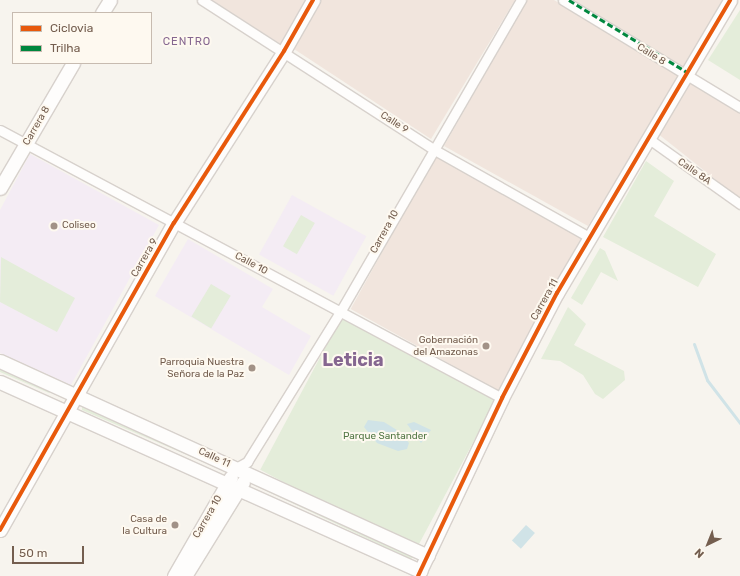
<!DOCTYPE html>
<meta charset="utf-8">
<style>
body{margin:0}
#map{position:relative;width:740px;height:576px;overflow:hidden;background:#f7f4ee;font-family:Rubik,sans-serif}
div>[style]{position:absolute}
[style*='--x']{left:calc(var(--x)*1px);top:calc(var(--y)*1px);width:calc(var(--w)*1px);rotate:calc(var(--a)*1deg)}
.commercial>*{inset:0;background:#f1e5dd;transform-origin:0 0}
.education>*{inset:0;background:#f4ecf4;transform-origin:0 0}
.green>*{inset:0;background:#e4edda;transform-origin:0 0}
.water>*{inset:0;background:#d0e3e7;transform-origin:0 0}
.stream>*{height:3px;margin:-1.5px;padding:0 1.5px;transform-origin:1.5px;border-radius:1.5px;background:#d0e3e7}
.roads{filter:drop-shadow(1px 0 #d7d1cc) drop-shadow(-1px 0 #d7d1cc) drop-shadow(0 1px #d7d1cc) drop-shadow(0 -1px #d7d1cc)}
.street>*{height:9px;margin:-4.5px;padding:0 4.5px;transform-origin:4.5px;border-radius:4.5px;background:#fefdfc}
.secondary>*{height:13px;margin:-6.5px;padding:0 6.5px;transform-origin:6.5px;border-radius:6.5px;background:#fefdfc}
.quiet>*{height:3px;margin-top:-1.5px;transform-origin:0;background:repeating-linear-gradient(90deg,#00873e 0 6px,transparent 0 9px)}
.cycleway>*{height:4px;margin:-2px;padding:0 2px;transform-origin:2px;border-radius:2px;background:#e8590c}
.dots>*{width:11px;height:11px;translate:-50% -50%;box-sizing:border-box;border:2px solid #fef9f0;border-radius:50%}
span{translate:-50% -50%;white-space:nowrap;text-align:center;line-height:1.15;-webkit-text-stroke:4px #fef9f0;paint-order:stroke}
.street-label{font-size:10px;color:#745e4f}
.poi-label{font-size:10px;color:#745e4f}
.left{translate:0 -50%;text-align:left}
.right{translate:-100% -50%;text-align:right}
.park-label{font-size:10px;color:#547947}
.neighbourhood-label{font-size:11px;color:#856690;letter-spacing:1px}
.town-label{font-size:18px;color:#856690;font-weight:700}
.legend{position:absolute;left:12px;top:12px;width:140px;height:52px;box-sizing:border-box;background:#fef9f0;border:1px solid #c7bbb0;margin:0;padding:5px 7px;list-style:none;font-size:12px;color:#745e4f}
.legend li{display:flex;align-items:center;gap:8px;height:20px}
.legend b{width:20px;border:1px solid #c7bbb0}
.north{position:absolute;left:688px;top:524px;width:40px;height:40px;-webkit-text-stroke:3px #fef9f0;paint-order:stroke;rotate:223deg;font-size:11px;font-weight:700;line-height:16px;text-align:center;color:#745e4f}
.north::after{content:'';display:block;margin:auto;width:14px;height:18px;background:#745e4f;clip-path:polygon(50% 0,100% 100%,50% 72%,0 100%)}
.scale{position:absolute;left:12px;top:546px;width:72px;height:18px;box-sizing:border-box;border:2px solid #745e4f;border-top:0;padding-left:5px;font-size:12px;line-height:14px;white-space:nowrap;color:#745e4f;-webkit-text-stroke:3px #fef9f0;paint-order:stroke}
</style>
<div id="map">
<div class="commercial">
<i style="clip-path:polygon(211px 0,307px 0,282px 45px)"></i>
<i style="clip-path:polygon(321px 0,515px 0,431px 139px,294px 49px)"></i>
<i style="clip-path:polygon(527px 0,554px 0,680px 76px,588px 226px,444px 146px)"></i>
<i style="clip-path:polygon(574px 0,726px 0,685px 70px)"></i>
<i style="clip-path:polygon(688px 80px,740px 111px,740px 199px,657px 133px)"></i>
<i style="left:436px;top:155px;width:170px;height:176px;rotate:29deg"></i>
</div>
<div class="education">
<i style="clip-path:polygon(30px 154px,159px 225px,71px 385px,0 353px,0 210px)"></i>
<i style="left:292px;top:195px;width:85px;height:68px;rotate:29deg"></i>
<i style="clip-path:polygon(188px 239px,273px 289px,262px 307px,311px 336px,289px 375px,155px 296px)"></i>
</div>
<div class="green">
<i style="clip-path:polygon(740px 10px,740px 80px,708px 60px)"></i>
<i style="clip-path:polygon(646px 161px,674px 181px,654px 216px,716px 254px,698px 287px,603px 237px)"></i>
<i style="left:301px;top:215px;width:16px;height:36px;rotate:30deg"></i>
<i style="clip-path:polygon(600px 248px,605px 251px,618px 281px,601px 272px,582px 305px,571px 298px)"></i>
<i style="clip-path:polygon(1px 257px,75px 298px,57px 332px,0 302px)"></i>
<i style="left:211px;top:284px;width:23px;height:38px;rotate:31deg"></i>
<i style="clip-path:polygon(568px 307px,586px 324px,574px 345px,624px 371px,625px 380px,603px 399px,595px 394px,583px 375px,560px 361px,541px 359px)"></i>
<i style="left:341px;top:318px;width:175px;height:172px;rotate:28deg"></i>
<i style="clip-path:polygon(0 366px,51px 391px,49px 393px,0 372px)"></i>
<i style="clip-path:polygon(82px 405px,223px 468px,222px 470px,82px 410px)"></i>
<i style="clip-path:polygon(260px 488px,261px 486px,413px 557px,411px 559px)"></i>
</div>
<div class="water">
<i style="clip-path:polygon(368px 420px,384px 422px,400px 432px,409px 443px,407px 449px,398px 451px,377px 443px,364px 427px)"></i>
<i style="clip-path:polygon(414px 422px,431px 430px,421px 443px,407px 424px)"></i>
<i style="left:526px;top:525px;width:12px;height:21px;rotate:42deg"></i>
</div>
<div class="stream">
<i style="--x:694;--y:344;--w:38;--a:70"></i>
<i style="--x:707;--y:380;--w:54;--a:52.5"></i>
</div>
<div class="roads">
<div class="street">
<i style="--x:202;--y:0;--w:275;--a:32.8"></i>
<i style="--x:433;--y:149;--w:181;--a:29.4"></i>
<i style="--x:563;--y:0;--w:207;--a:31.2"></i>
<i style="--x:0;--y:130;--w:569;--a:28.1"></i>
<i style="--x:649;--y:139;--w:112;--a:35.5"></i>
<i style="--x:236;--y:468;--w:13;--a:-29"></i>
<i style="--x:247;--y:462;--w:176;--a:-58.2"></i>
<i style="--x:340;--y:312;--w:361;--a:-59.9"></i>
</div>
<div class="secondary">
<i style="--x:102;--y:13;--w:15;--a:-58"></i>
<i style="--x:0;--y:188;--w:145;--a:-59.7"></i>
<i style="--x:0;--y:361;--w:470;--a:24.5"></i>
<i style="--x:0;--y:382;--w:461;--a:24.2"></i>
<i style="--x:420;--y:571;--w:191;--a:-64.6"></i>
<i style="--x:502;--y:398;--w:119;--a:-62.4"></i>
<i style="--x:557;--y:293;--w:340;--a:-59.4"></i>
<i style="--x:0;--y:530;--w:353;--a:-60.5"></i>
<i style="--x:174;--y:223;--w:204;--a:-57.4"></i>
<i style="--x:284;--y:51;--w:59;--a:-60.4"></i>
<i style="--x:174;--y:576;--w:114;--a:-60.1"></i>
<i style="--x:185;--y:576;--w:110;--a:-58.3"></i>
</div>
</div>
<div class="quiet">
<i style="--x:569;--y:0;--w:138;--a:31.4"></i>
</div>
<div class="cycleway">
<i style="--x:0;--y:530;--w:353;--a:-60.5"></i>
<i style="--x:174;--y:223;--w:204;--a:-57.4"></i>
<i style="--x:284;--y:51;--w:59;--a:-60.4"></i>
<i style="--x:418;--y:576;--w:197;--a:-64.7"></i>
<i style="--x:502;--y:398;--w:119;--a:-62.4"></i>
<i style="--x:557;--y:293;--w:340;--a:-59.4"></i>
</div>
<div class="dots">
<i style="left:54px;top:226px;background:#a29287"></i>
<i style="left:486px;top:346px;background:#a29287"></i>
<i style="left:252px;top:368px;background:#a29287"></i>
<i style="left:175px;top:525px;background:#a29287"></i>
</div>
<div class="street-label">
<span style="left:651px;top:55px;rotate:32deg">Calle 8</span>
<span style="left:394px;top:123px;rotate:33deg">Calle 9</span>
<span style="left:37px;top:126px;rotate:-60deg">Carrera 8</span>
<span style="left:694px;top:172px;rotate:35deg">Calle 8A</span>
<span style="left:385px;top:232px;rotate:-61deg">Carrera 10</span>
<span style="left:145px;top:258px;rotate:-60deg">Carrera 9</span>
<span style="left:251px;top:264px;rotate:28deg">Calle 10</span>
<span style="left:545px;top:300px;rotate:-61deg">Carrera 11</span>
<span style="left:214px;top:458px;rotate:25deg">Calle 11</span>
<span style="left:208px;top:517px;rotate:-60deg">Carrera 10</span>
</div>
<div class="poi-label">
<span class="left" style="left:62px;top:226px">Coliseo</span>
<span class="right" style="left:478px;top:346px">Gobernación<br>del Amazonas</span>
<span class="right" style="left:244px;top:368px">Parroquia Nuestra<br>Señora de la Paz</span>
<span class="right" style="left:167px;top:525px">Casa de<br>la Cultura</span>
</div>
<div class="park-label">
<span style="left:385px;top:437px">Parque Santander</span>
</div>
<div class="neighbourhood-label">
<span style="left:187px;top:42px">CENTRO</span>
</div>
<div class="town-label">
<span style="left:353px;top:360px">Leticia</span>
</div>
<ul class="legend">
<li><b style="height:5px;background:#e8590c"></b>Ciclovia</li>
<li><b style="height:5px;background:#00873e"></b>Trilha</li>
</ul>
<div class="north">N</div>
<div class="scale">50 m</div>
</div>
